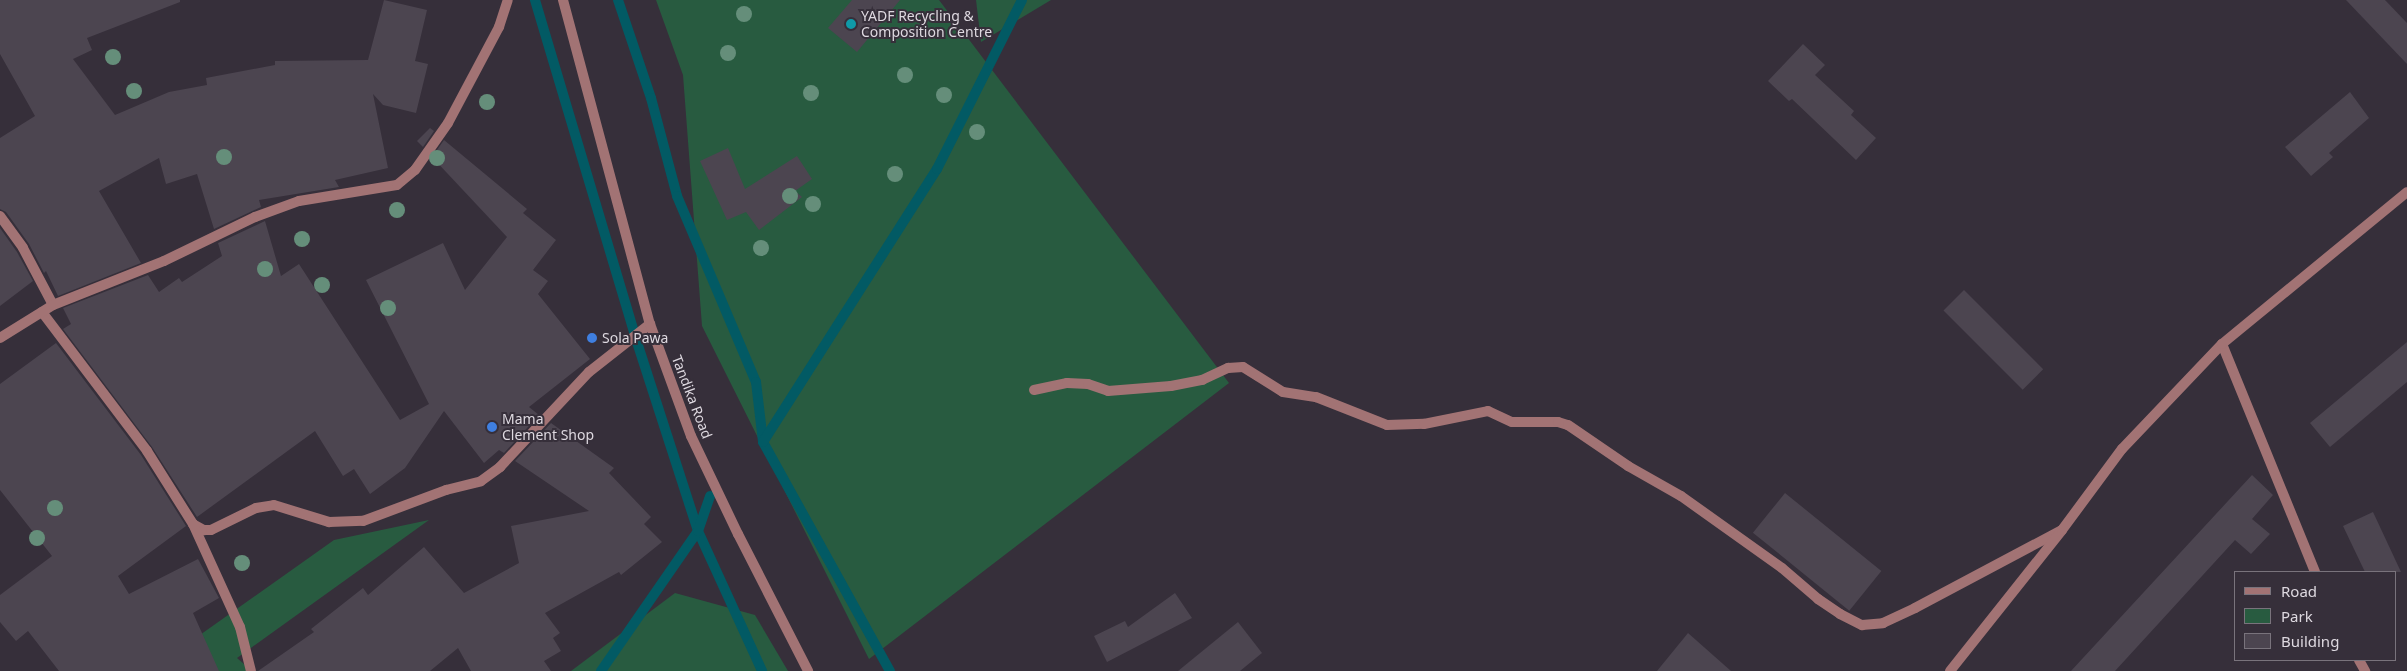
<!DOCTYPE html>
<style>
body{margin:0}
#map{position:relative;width:2407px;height:671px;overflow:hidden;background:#362f3a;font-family:"Noto Sans",sans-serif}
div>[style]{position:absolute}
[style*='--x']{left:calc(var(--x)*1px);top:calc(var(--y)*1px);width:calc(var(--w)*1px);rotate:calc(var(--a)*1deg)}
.green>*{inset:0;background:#285b40}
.stream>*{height:10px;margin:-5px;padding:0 5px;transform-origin:5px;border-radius:5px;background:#025a64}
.building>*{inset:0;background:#4c4550;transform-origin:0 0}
.service>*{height:10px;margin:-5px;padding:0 5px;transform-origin:5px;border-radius:5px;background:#a27374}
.minor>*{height:10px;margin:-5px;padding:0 5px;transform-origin:5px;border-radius:5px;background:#a27374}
.tertiary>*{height:10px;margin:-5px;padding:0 5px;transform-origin:5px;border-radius:5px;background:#a27374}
.trees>*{width:16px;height:16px;margin:-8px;border-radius:50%;background:#658e7a}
.dots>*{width:14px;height:14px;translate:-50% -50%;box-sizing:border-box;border:2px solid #362f3a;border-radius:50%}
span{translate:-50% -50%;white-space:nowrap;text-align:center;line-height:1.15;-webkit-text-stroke:4px #362f3a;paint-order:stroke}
.poi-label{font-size:14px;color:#ded9e0}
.left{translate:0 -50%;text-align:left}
.street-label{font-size:14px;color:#ded9e0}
.legend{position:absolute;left:2234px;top:571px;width:162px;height:90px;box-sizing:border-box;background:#362f3a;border:1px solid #79737c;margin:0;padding:6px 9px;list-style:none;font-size:15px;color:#ded9e0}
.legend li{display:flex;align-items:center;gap:10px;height:25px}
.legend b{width:25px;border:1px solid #79737c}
</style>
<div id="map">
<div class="green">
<i style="clip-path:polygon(656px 0,939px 0,1229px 383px,869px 659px,702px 326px,683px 75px)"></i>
<i style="clip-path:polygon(976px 0,1051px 0,981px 42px)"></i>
<i style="clip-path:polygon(429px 520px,237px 658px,252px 671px,149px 671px,334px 540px)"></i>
<i style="clip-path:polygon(675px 593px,755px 615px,788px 671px,571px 671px)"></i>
</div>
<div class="stream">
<i style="--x:535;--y:0;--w:351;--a:73.4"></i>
<i style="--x:635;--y:336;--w:205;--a:72.1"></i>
<i style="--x:698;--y:531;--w:154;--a:65.4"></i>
<i style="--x:618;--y:0;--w:103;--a:71.4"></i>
<i style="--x:651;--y:98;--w:101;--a:75.1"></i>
<i style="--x:677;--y:196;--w:202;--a:67"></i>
<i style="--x:756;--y:382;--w:60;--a:83.3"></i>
<i style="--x:763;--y:442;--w:262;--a:61"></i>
<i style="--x:763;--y:442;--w:324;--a:-57.5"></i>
<i style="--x:937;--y:169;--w:189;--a:-63.3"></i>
<i style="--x:601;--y:671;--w:170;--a:-55.3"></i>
<i style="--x:698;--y:531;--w:37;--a:-71"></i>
</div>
<div class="building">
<i style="clip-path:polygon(0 0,180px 0,180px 2px,87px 38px,92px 50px,73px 59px,115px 115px,169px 92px,207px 85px,206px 78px,275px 65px,275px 61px,368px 60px,384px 0,427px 10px,415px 61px,428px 64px,416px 113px,383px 105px,373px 94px,388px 168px,335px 180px,339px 187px,259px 200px,261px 207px,214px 229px,197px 174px,166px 184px,159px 158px,99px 191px,141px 263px,58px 296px,46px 271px,44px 273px,29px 244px,6px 212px,0 209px,0 138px,35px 116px,0 54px)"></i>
<i style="clip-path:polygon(852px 0,900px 0,857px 52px,828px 28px)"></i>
<i style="clip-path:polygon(2346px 0,2385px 0,2407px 23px,2407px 64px)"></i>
<i style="clip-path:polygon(1803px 44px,1825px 65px,1815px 75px,1854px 111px,1851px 115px,1876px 138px,1856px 160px,1792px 99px,1789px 101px,1768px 81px)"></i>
<i style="clip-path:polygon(2350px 92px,2369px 118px,2329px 153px,2333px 157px,2311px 176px,2285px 147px)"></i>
<i style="clip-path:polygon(430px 128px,434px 131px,423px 147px,417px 141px)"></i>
<i style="clip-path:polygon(444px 140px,527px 209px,523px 213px,556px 240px,533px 270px,548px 281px,538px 294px,590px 359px,529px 407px,539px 415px,504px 453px,499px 450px,484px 463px,444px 411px,405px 468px,370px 494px,354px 469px,343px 476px,315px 431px,197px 517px,152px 447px,63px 329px,71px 324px,63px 308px,148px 275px,159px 292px,179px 278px,182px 282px,222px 256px,218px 243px,265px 221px,281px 276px,299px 264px,400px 420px,429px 404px,366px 280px,443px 243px,465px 290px,507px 237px,432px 157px)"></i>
<i style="clip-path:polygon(728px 148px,745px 189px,797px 156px,812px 179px,795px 191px,802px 197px,759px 230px,746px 212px,727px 220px,700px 161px)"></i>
<i style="clip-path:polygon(0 228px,17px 252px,33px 281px,0 306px)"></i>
<i style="left:1964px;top:290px;width:112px;height:29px;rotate:45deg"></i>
<i style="clip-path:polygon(2407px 342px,2407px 382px,2330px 447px,2310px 423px)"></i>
<i style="clip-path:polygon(56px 343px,141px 455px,186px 526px,118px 576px,129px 594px,198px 559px,219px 598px,193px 613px,219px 671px,59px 671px,28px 631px,16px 641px,0 622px,0 595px,52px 556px,0 490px,0 384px)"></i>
<i style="clip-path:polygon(551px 423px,614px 468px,609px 473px,651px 517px,644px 524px,662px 542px,621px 575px,619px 572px,545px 613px,560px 633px,553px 638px,561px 651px,544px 661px,551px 671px,471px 671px,458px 648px,430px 671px,258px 671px,314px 632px,311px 629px,363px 588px,368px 595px,424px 547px,464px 593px,519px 563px,511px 526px,589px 511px,515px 461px)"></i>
<i style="clip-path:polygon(2252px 475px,2273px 495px,2252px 519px,2270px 534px,2251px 554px,2235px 540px,2115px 671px,2071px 671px)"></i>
<i style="left:1785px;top:493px;width:124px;height:51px;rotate:39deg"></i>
<i style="clip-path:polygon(2373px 512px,2401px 572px,2365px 572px,2343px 526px)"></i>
<i style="clip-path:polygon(1175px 593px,1192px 618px,1107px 662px,1094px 636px,1125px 621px,1128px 627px)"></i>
<i style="clip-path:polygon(1238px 622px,1262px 653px,1240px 671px,1178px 671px)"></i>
<i style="clip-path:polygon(1688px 633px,1731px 671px,1657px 671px)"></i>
</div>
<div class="service">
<i style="--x:2222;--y:344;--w:246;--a:67.8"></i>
<i style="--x:1034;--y:390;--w:34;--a:-12"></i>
<i style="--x:1067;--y:383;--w:21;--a:3"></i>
<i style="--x:1088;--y:384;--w:21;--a:19"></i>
<i style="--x:1108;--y:391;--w:63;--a:-4.5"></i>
<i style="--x:1171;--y:386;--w:32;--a:-11"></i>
<i style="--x:1202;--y:380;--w:29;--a:-25"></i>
<i style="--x:1228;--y:368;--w:15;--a:-4"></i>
<i style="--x:1243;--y:367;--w:47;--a:32"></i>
<i style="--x:1283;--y:392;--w:33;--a:9"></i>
<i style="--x:1316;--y:397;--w:76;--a:21.5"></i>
<i style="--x:1387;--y:425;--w:37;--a:-2"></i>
<i style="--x:1424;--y:424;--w:65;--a:-11.5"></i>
<i style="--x:1488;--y:411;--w:26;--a:25"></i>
<i style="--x:1512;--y:422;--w:46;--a:0"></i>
<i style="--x:1558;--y:422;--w:10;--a:17"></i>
<i style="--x:1568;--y:425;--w:73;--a:34.3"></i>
<i style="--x:1628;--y:466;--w:61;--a:29.5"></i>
<i style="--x:1681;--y:496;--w:124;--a:35.5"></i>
<i style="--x:1782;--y:568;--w:48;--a:40.7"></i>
<i style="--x:1818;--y:599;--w:27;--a:34"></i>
<i style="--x:1840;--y:614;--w:25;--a:27"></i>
<i style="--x:1862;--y:625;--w:21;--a:-5"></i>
<i style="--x:1883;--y:623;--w:35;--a:-25"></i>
<i style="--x:1915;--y:608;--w:166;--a:-28"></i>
<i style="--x:2359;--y:660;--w:13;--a:61"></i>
</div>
<div class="minor">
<i style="--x:0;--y:216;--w:39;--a:54"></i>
<i style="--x:23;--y:248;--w:64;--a:62.2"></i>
<i style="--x:42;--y:312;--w:174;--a:52.9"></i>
<i style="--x:147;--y:451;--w:86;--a:57.8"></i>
<i style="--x:193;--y:524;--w:13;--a:29"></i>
<i style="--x:204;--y:530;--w:7;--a:0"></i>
<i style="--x:211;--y:530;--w:50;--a:-26.1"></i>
<i style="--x:256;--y:508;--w:18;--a:-9"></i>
<i style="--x:274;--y:505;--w:58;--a:17.2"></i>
<i style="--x:329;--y:522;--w:34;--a:-2"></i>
<i style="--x:363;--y:521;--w:89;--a:-20.5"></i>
<i style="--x:446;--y:490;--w:36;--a:-14"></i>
<i style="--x:481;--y:481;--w:24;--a:-36"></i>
<i style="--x:500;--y:467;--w:130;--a:-46.9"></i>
<i style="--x:589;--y:372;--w:78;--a:-38.2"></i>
<i style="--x:0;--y:338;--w:62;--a:-31.9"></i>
<i style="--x:53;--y:305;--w:119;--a:-21.6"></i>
<i style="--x:164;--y:261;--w:101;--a:-25.8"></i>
<i style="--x:255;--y:217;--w:47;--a:-20"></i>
<i style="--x:299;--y:201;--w:99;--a:-9.3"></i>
<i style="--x:397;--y:185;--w:23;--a:-40"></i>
<i style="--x:415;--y:170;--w:57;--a:-54.9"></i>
<i style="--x:448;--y:123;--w:109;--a:-62"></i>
<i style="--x:499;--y:27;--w:28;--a:-72"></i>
<i style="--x:193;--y:524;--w:113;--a:65.5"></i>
<i style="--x:240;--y:627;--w:45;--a:76"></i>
<i style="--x:1950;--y:671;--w:180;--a:-51.5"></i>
<i style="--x:2062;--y:530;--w:101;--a:-53.5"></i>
<i style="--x:2122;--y:449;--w:145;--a:-46.4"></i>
<i style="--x:2222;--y:344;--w:239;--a:-39.4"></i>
</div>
<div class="tertiary">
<i style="--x:563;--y:0;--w:335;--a:75"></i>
<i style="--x:650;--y:324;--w:119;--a:69.9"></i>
<i style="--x:691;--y:436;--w:109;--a:64.4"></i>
<i style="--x:738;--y:534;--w:154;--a:62.9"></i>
</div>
<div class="trees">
<i style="left:744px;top:14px"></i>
<i style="left:728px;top:53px"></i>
<i style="left:113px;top:57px"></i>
<i style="left:905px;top:75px"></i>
<i style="left:134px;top:91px"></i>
<i style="left:811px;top:93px"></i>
<i style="left:944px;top:95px"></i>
<i style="left:487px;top:102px"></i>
<i style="left:977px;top:132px"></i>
<i style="left:224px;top:157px"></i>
<i style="left:437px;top:158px"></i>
<i style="left:895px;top:174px"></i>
<i style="left:790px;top:196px"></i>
<i style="left:813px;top:204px"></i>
<i style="left:397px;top:210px"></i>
<i style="left:302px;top:239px"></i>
<i style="left:761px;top:248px"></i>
<i style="left:265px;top:269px"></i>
<i style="left:322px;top:285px"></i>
<i style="left:388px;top:308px"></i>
<i style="left:55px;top:508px"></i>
<i style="left:37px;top:538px"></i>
<i style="left:242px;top:563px"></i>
</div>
<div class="dots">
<i style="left:851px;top:24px;background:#0f9aa8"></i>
<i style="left:592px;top:338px;background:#3f7fe0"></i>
<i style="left:492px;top:427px;background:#3f7fe0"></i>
</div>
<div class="poi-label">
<span class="left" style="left:861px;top:24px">YADF Recycling &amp;<br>Composition Centre</span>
<span class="left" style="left:602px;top:338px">Sola Pawa</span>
<span class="left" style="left:502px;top:427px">Mama<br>Clement Shop</span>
</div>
<div class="street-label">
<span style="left:692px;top:397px;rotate:69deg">Tandika Road</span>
</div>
<ul class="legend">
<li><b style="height:6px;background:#a27374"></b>Road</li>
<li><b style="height:14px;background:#285b40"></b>Park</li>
<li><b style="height:14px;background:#4c4550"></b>Building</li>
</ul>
</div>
